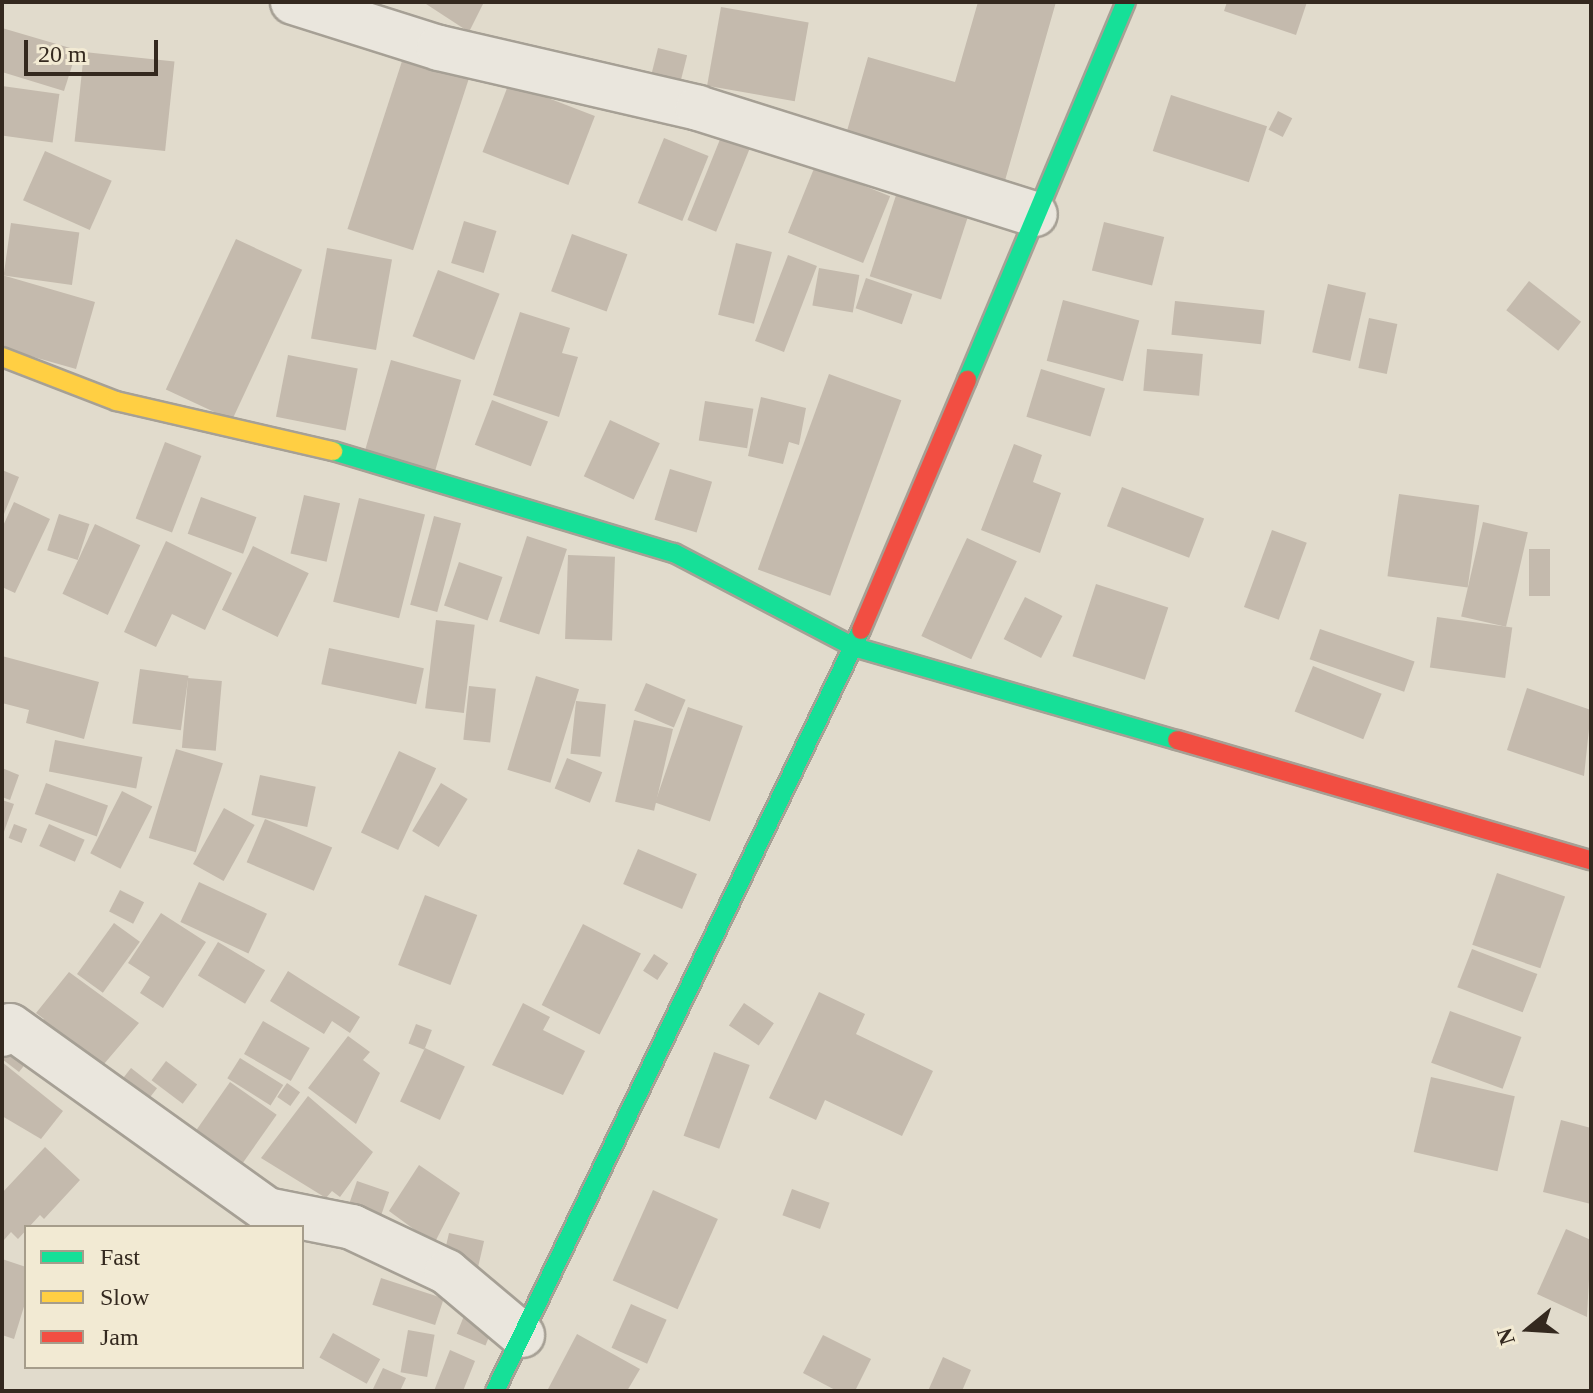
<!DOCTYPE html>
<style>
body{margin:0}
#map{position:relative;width:1593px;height:1393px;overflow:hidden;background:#e1dbcc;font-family:Georgia,serif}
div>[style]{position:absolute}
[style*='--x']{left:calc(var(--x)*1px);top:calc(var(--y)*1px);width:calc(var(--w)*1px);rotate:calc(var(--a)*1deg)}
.building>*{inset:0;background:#c4baad;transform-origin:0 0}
.roads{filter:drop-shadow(2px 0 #a6a095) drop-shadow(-2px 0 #a6a095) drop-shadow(0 2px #a6a095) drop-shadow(0 -2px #a6a095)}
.street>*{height:44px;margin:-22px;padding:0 22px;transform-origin:22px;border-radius:22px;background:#eae6dd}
.fast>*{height:18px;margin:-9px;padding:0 9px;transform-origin:9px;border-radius:9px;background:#16e098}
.slow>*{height:18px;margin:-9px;padding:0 9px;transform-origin:9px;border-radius:9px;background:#ffcf43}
.jam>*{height:18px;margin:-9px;padding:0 9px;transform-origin:9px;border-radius:9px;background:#f24e42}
span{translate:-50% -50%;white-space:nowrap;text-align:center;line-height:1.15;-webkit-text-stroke:7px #f2ead3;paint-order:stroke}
.frame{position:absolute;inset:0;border:4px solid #34291f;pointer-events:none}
.legend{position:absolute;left:24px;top:1225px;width:280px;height:144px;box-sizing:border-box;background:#f2ead3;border:2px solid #a69d8b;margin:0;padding:10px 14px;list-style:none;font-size:24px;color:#34291f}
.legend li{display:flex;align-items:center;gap:16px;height:40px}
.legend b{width:40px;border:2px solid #a69d8b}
.north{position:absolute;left:1489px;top:1289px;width:80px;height:80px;-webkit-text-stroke:6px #f2ead3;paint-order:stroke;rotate:252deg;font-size:22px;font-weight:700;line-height:32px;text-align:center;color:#34291f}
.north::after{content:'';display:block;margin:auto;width:28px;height:36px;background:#34291f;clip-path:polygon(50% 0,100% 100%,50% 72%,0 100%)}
.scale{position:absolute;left:24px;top:40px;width:134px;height:36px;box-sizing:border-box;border:4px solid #34291f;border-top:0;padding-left:10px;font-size:24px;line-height:28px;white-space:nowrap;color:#34291f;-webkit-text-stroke:6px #f2ead3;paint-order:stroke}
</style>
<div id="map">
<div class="building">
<i style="clip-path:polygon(423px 2px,484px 2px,469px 32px)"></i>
<i style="clip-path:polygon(978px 2px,1056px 2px,1004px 184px,845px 138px,868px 57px,955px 82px)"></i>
<i style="clip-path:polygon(1227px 2px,1307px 2px,1296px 35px,1224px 11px)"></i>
<i style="left:721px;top:7px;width:89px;height:80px;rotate:10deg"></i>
<i style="clip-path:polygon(2px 28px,77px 50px,64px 91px,2px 72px)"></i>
<i style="left:658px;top:48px;width:30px;height:31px;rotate:14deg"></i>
<i style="left:84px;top:52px;width:91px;height:90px;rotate:6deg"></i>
<i style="left:404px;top:55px;width:69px;height:183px;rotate:18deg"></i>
<i style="left:509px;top:83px;width:92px;height:74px;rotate:21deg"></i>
<i style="left:2px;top:86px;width:58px;height:49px;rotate:8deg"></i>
<i style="left:1171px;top:95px;width:101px;height:59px;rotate:18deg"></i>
<i style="left:1278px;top:111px;width:16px;height:21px;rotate:27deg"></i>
<i style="left:723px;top:132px;width:31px;height:95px;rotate:22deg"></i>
<i style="left:664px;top:138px;width:48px;height:70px;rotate:22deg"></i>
<i style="left:45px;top:151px;width:73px;height:54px;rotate:24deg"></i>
<i style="left:815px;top:166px;width:81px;height:72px;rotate:22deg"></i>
<i style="left:900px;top:183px;width:75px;height:98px;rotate:18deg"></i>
<i style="left:464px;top:221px;width:34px;height:44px;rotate:17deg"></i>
<i style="left:1104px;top:222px;width:62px;height:50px;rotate:14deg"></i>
<i style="left:11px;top:223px;width:69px;height:53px;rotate:8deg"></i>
<i style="left:572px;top:234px;width:59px;height:61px;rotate:20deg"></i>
<i style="left:236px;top:239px;width:73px;height:166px;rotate:25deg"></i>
<i style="left:736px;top:243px;width:37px;height:74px;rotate:14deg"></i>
<i style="left:327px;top:248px;width:66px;height:92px;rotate:10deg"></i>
<i style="left:788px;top:255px;width:31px;height:92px;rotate:21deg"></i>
<i style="left:819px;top:268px;width:41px;height:38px;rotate:10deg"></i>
<i style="left:438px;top:270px;width:66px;height:71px;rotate:21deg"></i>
<i style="clip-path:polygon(2px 275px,95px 302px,76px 369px,2px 348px)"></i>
<i style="left:866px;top:278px;width:49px;height:32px;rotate:19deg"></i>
<i style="left:1529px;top:281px;width:66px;height:37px;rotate:38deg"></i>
<i style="left:1328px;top:284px;width:39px;height:70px;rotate:13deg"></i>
<i style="left:1063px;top:300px;width:79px;height:63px;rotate:15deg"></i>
<i style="left:1175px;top:301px;width:90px;height:34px;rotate:6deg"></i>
<i style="clip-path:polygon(520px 312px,570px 328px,562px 353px,578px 357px,559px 417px,493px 395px)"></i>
<i style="left:1369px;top:318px;width:29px;height:51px;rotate:12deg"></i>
<i style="left:1147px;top:349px;width:56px;height:42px;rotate:5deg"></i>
<i style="left:288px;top:355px;width:71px;height:63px;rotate:11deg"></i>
<i style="left:391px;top:360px;width:73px;height:94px;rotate:16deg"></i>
<i style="left:1041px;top:369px;width:67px;height:50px;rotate:17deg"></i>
<i style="left:829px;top:374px;width:77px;height:208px;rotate:20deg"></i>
<i style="clip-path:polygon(761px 397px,806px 408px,799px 445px,789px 442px,783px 464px,748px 456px)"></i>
<i style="left:492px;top:400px;width:60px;height:48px;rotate:21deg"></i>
<i style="left:705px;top:401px;width:49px;height:40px;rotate:9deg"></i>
<i style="left:610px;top:420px;width:55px;height:62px;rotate:25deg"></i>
<i style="left:165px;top:442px;width:39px;height:82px;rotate:21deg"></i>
<i style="clip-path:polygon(1014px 444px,1042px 455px,1033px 482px,1061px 493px,1040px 553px,981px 530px)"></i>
<i style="left:670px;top:469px;width:44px;height:53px;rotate:17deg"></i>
<i style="clip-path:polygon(2px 470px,19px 477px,2px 519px)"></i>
<i style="left:1122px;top:487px;width:88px;height:42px;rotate:21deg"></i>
<i style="left:1399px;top:494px;width:81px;height:83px;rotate:8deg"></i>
<i style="left:304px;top:495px;width:37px;height:60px;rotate:13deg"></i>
<i style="left:201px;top:497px;width:59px;height:39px;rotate:20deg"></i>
<i style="left:359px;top:498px;width:68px;height:107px;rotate:14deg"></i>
<i style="clip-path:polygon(14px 502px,50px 519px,15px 593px,2px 587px,2px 528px)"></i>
<i style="left:59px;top:514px;width:32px;height:38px;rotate:18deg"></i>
<i style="left:434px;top:516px;width:28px;height:92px;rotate:15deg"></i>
<i style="left:1483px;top:522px;width:46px;height:97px;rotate:13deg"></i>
<i style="left:95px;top:524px;width:50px;height:77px;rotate:25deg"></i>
<i style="left:1272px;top:530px;width:37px;height:82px;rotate:20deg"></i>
<i style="left:527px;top:536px;width:42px;height:90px;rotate:18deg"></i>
<i style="left:967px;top:538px;width:55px;height:108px;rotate:25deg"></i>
<i style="clip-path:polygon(166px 541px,232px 573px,205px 630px,172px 614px,156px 647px,124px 632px)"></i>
<i style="left:253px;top:546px;width:62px;height:71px;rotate:26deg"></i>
<i style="left:1529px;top:549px;width:21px;height:47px"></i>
<i style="left:568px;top:555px;width:47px;height:84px;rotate:2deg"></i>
<i style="left:459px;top:562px;width:46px;height:46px;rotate:19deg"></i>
<i style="left:1096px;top:584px;width:76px;height:76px;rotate:18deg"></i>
<i style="left:1025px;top:597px;width:42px;height:47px;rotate:27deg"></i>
<i style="left:1437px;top:617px;width:76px;height:51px;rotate:8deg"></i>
<i style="left:436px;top:620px;width:39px;height:89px;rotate:7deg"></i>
<i style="left:1320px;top:629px;width:100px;height:32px;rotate:19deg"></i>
<i style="left:329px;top:648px;width:97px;height:37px;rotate:12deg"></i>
<i style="clip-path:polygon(2px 656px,99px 682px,84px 739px,26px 723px,29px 710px,2px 703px)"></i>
<i style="left:1313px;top:666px;width:74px;height:49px;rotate:22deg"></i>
<i style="left:140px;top:669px;width:49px;height:55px;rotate:8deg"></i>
<i style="left:536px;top:676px;width:45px;height:98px;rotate:17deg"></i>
<i style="left:188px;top:678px;width:34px;height:70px;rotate:5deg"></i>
<i style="left:646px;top:683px;width:43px;height:30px;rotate:23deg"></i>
<i style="left:469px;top:686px;width:27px;height:54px;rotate:6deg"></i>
<i style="clip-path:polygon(1527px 688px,1591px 710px,1584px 776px,1507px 750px)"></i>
<i style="left:576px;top:701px;width:30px;height:53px;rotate:6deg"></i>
<i style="left:688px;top:707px;width:58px;height:101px;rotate:19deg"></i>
<i style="left:634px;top:720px;width:40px;height:84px;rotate:13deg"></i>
<i style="left:55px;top:740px;width:89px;height:32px;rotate:11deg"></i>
<i style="left:176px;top:749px;width:49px;height:93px;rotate:17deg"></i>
<i style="left:399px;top:751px;width:41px;height:90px;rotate:25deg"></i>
<i style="left:567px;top:758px;width:38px;height:33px;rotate:22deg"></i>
<i style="clip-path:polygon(2px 768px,19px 775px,10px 800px,2px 797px)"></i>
<i style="left:260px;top:775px;width:57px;height:41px;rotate:12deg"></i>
<i style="left:46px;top:783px;width:66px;height:33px;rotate:20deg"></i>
<i style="left:441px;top:783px;width:31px;height:56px;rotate:31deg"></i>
<i style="left:122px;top:791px;width:34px;height:70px;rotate:27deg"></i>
<i style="clip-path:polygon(2px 800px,14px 804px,2px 837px)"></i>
<i style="left:224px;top:808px;width:35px;height:64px;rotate:29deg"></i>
<i style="left:265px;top:819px;width:73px;height:47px;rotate:23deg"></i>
<i style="left:14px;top:824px;width:14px;height:15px;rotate:21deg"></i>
<i style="left:49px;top:824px;width:39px;height:24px;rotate:24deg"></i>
<i style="left:638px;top:849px;width:64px;height:38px;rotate:23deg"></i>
<i style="left:1497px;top:873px;width:72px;height:76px;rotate:19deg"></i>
<i style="left:199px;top:882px;width:75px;height:44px;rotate:25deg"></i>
<i style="left:120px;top:890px;width:27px;height:24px;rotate:27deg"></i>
<i style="left:425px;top:895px;width:56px;height:75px;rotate:21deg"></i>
<i style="clip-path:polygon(161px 913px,206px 942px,163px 1008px,140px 993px,150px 977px,128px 963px)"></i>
<i style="left:114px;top:923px;width:32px;height:63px;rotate:36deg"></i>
<i style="left:583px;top:924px;width:65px;height:91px;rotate:27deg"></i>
<i style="left:218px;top:942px;width:55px;height:39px;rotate:31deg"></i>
<i style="left:1472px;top:949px;width:70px;height:41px;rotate:21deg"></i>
<i style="left:654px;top:954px;width:17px;height:20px;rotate:33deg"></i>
<i style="clip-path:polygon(288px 971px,360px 1017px,350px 1033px,332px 1021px,324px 1034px,270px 1001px)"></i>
<i style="clip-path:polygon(69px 972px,139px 1023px,98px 1071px,38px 1027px,44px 1019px,36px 1013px)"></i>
<i style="clip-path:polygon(819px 992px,865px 1014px,856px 1034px,933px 1071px,902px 1136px,825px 1100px,816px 1120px,769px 1098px)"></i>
<i style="clip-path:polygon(523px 1003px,550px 1017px,543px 1030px,585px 1051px,563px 1095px,492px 1065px)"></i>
<i style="left:744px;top:1003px;width:36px;height:27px;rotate:34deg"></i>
<i style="left:1450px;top:1011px;width:76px;height:55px;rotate:20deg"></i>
<i style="left:263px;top:1021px;width:54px;height:38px;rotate:30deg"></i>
<i style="left:416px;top:1024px;width:17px;height:21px;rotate:21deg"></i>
<i style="clip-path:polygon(348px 1036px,370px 1052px,363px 1060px,380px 1073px,356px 1124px,308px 1088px)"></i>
<i style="clip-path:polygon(2px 1048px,30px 1058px,19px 1072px,2px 1059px)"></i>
<i style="left:425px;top:1048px;width:44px;height:59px;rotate:25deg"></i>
<i style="left:714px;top:1052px;width:38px;height:89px;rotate:20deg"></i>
<i style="left:240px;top:1058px;width:51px;height:24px;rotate:32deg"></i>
<i style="left:166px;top:1061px;width:39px;height:24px;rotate:37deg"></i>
<i style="clip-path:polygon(2px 1062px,63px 1111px,41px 1139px,2px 1116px)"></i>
<i style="left:131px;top:1068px;width:33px;height:25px;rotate:38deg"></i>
<i style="left:1431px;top:1077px;width:86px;height:77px;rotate:13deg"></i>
<i style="left:230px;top:1082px;width:57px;height:64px;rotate:35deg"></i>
<i style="left:287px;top:1083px;width:16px;height:17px;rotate:35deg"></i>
<i style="clip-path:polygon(308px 1096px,373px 1152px,340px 1197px,332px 1191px,326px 1198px,261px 1158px)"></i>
<i style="clip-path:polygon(1561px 1120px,1591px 1128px,1591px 1204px,1543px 1192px)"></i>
<i style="clip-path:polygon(45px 1147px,80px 1180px,44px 1219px,40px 1215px,18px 1239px,11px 1232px,4px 1240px,2px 1193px)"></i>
<i style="clip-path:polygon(419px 1165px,460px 1193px,434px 1244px,389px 1211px)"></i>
<i style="left:357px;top:1181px;width:34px;height:34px;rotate:19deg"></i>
<i style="left:792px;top:1189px;width:40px;height:28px;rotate:20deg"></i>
<i style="left:653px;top:1190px;width:71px;height:99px;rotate:24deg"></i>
<i style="clip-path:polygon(1566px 1229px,1591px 1240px,1587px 1317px,1537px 1294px)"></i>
<i style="left:449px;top:1233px;width:36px;height:29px;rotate:13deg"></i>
<i style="clip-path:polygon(2px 1259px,26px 1267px,26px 1300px,14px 1339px,2px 1335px)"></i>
<i style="left:381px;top:1278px;width:66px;height:28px;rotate:18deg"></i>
<i style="left:631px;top:1304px;width:39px;height:48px;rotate:24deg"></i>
<i style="left:468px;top:1306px;width:31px;height:30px;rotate:22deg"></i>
<i style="left:408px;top:1330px;width:27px;height:43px;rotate:10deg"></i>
<i style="left:333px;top:1333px;width:54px;height:28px;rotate:29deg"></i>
<i style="clip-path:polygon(577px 1334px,640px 1369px,627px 1391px,547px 1391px)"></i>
<i style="clip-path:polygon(823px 1335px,871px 1359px,855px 1391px,837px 1391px,803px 1373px)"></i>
<i style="clip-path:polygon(450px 1350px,475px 1361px,463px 1391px,434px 1391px)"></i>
<i style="clip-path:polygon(943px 1357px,971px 1370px,962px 1391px,928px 1391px)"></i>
<i style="clip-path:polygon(383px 1368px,406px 1378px,400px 1391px,372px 1391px)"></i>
</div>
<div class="roads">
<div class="street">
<i style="--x:293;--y:2;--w:153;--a:17.5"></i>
<i style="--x:439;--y:48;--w:266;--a:13"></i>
<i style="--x:698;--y:108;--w:353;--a:17.5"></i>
<i style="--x:2;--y:1034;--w:11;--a:-45"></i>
<i style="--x:10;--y:1026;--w:316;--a:35.6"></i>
<i style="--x:267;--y:1210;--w:87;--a:11.3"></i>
<i style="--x:352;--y:1227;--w:105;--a:25.3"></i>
<i style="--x:447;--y:1272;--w:98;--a:40"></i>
</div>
<div class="fast">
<i style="--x:967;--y:380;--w:410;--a:-67.2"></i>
<i style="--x:333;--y:451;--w:356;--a:16.7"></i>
<i style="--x:674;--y:553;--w:203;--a:27.6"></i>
<i style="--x:854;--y:647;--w:336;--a:16.1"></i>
<i style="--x:495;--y:1391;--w:844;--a:-64.31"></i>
</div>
<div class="slow">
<i style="--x:2;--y:357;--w:122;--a:21.1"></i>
<i style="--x:116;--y:401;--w:223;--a:13"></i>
</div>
<div class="jam">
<i style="--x:861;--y:630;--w:272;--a:-67"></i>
<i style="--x:1177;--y:740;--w:431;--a:16.2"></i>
</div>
</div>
<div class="frame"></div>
<ul class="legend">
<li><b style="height:10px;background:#16e098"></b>Fast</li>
<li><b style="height:10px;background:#ffcf43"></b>Slow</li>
<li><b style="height:10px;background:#f24e42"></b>Jam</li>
</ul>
<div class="north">N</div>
<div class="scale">20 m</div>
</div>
